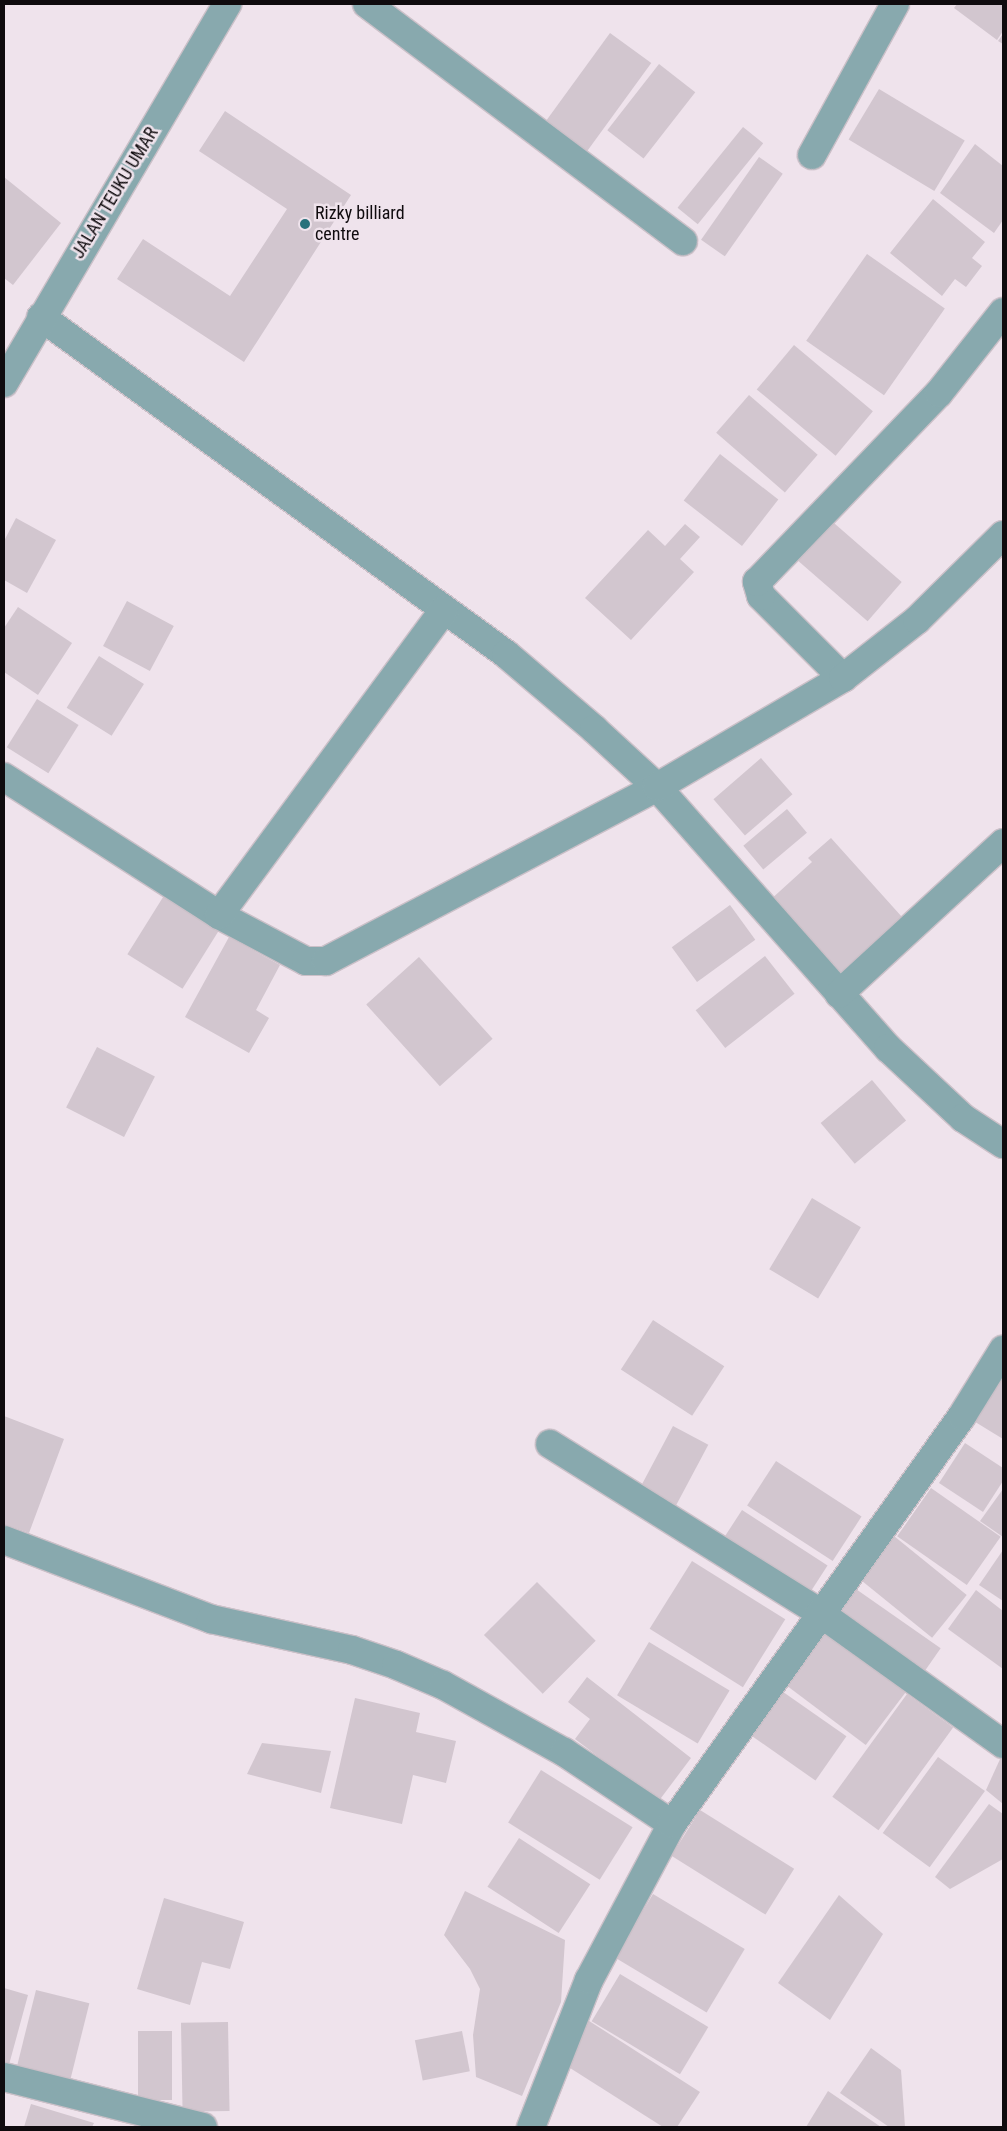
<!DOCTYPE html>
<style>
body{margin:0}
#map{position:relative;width:1007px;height:2131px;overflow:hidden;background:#efe3ec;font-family:"Roboto Condensed",sans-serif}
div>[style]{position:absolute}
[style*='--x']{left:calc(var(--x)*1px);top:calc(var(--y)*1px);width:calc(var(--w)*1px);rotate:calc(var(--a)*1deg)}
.building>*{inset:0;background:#d2c6cf;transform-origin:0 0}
.roads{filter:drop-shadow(1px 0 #cbc0c8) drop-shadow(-1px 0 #cbc0c8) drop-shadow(0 1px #cbc0c8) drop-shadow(0 -1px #cbc0c8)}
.minor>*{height:28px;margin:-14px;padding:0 14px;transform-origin:14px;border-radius:14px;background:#88a9ae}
.dots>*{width:14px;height:14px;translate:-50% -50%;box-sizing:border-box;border:2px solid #efe3ec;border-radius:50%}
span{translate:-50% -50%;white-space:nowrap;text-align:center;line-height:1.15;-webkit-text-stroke:5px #efe3ec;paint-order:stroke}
.street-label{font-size:18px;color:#0f0b0e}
.poi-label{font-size:18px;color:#0f0b0e}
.left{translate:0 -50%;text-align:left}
.frame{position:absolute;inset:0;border:5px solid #0f0b0e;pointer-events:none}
</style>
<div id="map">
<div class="building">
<i style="clip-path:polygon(957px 4px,1003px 4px,1003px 31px,997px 40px,954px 8px)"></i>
<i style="left:610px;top:33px;width:51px;height:112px;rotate:36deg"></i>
<i style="clip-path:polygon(1003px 34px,1003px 44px,998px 41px)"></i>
<i style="left:659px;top:64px;width:46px;height:84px;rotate:38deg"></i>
<i style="left:879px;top:89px;width:100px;height:59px;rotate:31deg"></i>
<i style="clip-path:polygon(225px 111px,351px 195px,244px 362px,117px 279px,143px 239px,230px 296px,287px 209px,199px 151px)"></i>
<i style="left:743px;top:127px;width:26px;height:104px;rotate:39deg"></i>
<i style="clip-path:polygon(975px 144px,1003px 166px,1003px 220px,994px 233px,940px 193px)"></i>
<i style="left:759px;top:157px;width:29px;height:101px;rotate:35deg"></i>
<i style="clip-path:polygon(4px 177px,61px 223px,13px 285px,4px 278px)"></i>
<i style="clip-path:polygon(933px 199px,985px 242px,972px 258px,982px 266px,966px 287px,955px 279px,942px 296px,890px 253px)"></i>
<i style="left:867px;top:254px;width:95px;height:106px;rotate:35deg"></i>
<i style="left:794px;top:345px;width:103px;height:58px;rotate:40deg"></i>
<i style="left:749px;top:395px;width:91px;height:50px;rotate:41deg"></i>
<i style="left:720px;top:454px;width:74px;height:59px;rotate:38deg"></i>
<i style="left:827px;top:517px;width:99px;height:52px;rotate:41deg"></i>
<i style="clip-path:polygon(16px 518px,56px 540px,27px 593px,4px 580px,4px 541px)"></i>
<i style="clip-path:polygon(685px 524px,700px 537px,680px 559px,694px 572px,631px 640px,585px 598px,648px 530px,665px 546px)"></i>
<i style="left:127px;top:601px;width:53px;height:51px;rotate:28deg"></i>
<i style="clip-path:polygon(18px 607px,72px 643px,38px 695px,4px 672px,4px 628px)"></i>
<i style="left:99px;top:656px;width:53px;height:61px;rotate:32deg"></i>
<i style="left:37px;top:699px;width:49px;height:57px;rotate:32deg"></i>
<i style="left:761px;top:758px;width:48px;height:63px;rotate:49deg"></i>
<i style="left:787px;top:809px;width:31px;height:57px;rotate:50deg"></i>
<i style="clip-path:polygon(831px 838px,902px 917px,836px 976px,769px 901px,812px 862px,808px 858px)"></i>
<i style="left:165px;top:894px;width:65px;height:71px;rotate:32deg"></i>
<i style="left:730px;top:905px;width:43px;height:72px;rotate:54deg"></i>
<i style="clip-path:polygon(229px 937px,280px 965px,256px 1010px,269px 1018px,249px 1053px,185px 1017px)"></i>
<i style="left:765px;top:956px;width:48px;height:88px;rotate:52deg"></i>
<i style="left:419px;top:957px;width:110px;height:71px;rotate:48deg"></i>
<i style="left:97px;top:1047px;width:65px;height:68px;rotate:27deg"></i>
<i style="left:872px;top:1080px;width:53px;height:67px;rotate:50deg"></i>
<i style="left:812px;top:1198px;width:57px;height:83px;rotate:31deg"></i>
<i style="left:653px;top:1320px;width:85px;height:59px;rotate:33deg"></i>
<i style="clip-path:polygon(999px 1374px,1003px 1377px,1003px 1439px,972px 1420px)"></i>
<i style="clip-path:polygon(4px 1416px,64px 1439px,29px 1533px,7px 1525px,4px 1533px)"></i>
<i style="left:673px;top:1426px;width:40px;height:70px;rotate:28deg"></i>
<i style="clip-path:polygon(965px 1443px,1003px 1468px,1003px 1481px,983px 1512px,939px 1483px)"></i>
<i style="left:776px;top:1461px;width:102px;height:53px;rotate:33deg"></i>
<i style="left:931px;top:1488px;width:85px;height:59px;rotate:35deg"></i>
<i style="clip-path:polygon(1003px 1489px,1003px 1537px,980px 1521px)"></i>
<i style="left:742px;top:1510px;width:102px;height:38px;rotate:33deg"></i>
<i style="left:889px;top:1532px;width:100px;height:55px;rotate:39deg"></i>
<i style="clip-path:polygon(1003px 1550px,1003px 1601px,979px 1585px)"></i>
<i style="left:692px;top:1561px;width:110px;height:80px;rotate:32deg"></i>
<i style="left:537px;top:1582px;width:83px;height:75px;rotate:45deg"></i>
<i style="left:853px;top:1587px;width:107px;height:38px;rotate:35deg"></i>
<i style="clip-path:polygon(976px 1590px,1003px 1611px,1003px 1669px,948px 1629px)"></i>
<i style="left:820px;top:1628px;width:107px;height:66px;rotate:37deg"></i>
<i style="left:649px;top:1642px;width:94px;height:62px;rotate:31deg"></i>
<i style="clip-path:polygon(587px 1677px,691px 1758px,658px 1802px,575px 1739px,590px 1719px,568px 1702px)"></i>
<i style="left:776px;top:1687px;width:86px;height:54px;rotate:35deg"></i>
<i style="left:907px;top:1694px;width:57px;height:127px;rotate:36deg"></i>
<i style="clip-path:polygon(355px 1698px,420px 1713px,416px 1732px,456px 1741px,446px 1783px,413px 1775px,402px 1824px,330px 1808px)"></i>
<i style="clip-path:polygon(262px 1743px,331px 1751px,321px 1793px,247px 1774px)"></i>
<i style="left:938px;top:1757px;width:58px;height:94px;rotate:36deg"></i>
<i style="clip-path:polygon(1001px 1757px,1003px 1759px,1003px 1804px,986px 1790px)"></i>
<i style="left:541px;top:1770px;width:108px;height:62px;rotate:32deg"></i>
<i style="clip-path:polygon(989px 1804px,1003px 1814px,1003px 1859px,950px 1889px,935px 1877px)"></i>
<i style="left:700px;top:1810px;width:111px;height:54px;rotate:32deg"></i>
<i style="left:519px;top:1838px;width:85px;height:58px;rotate:33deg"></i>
<i style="clip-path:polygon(465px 1891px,565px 1940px,561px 2002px,522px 2096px,476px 2077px,473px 2035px,480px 1989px,470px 1969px,444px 1935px)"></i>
<i style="left:653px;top:1894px;width:107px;height:74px;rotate:31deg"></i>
<i style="clip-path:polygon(839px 1895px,883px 1934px,830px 2020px,778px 1983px)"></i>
<i style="clip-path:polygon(164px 1898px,244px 1922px,230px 1969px,202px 1962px,190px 2005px,137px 1989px)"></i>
<i style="left:620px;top:1974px;width:103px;height:55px;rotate:31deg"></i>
<i style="clip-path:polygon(4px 1988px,28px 1995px,7px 2072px,4px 2071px)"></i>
<i style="left:36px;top:1990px;width:55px;height:84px;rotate:14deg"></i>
<i style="clip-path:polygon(586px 2019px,700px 2092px,677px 2127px,663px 2127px,559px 2061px)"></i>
<i style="left:228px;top:2022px;width:89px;height:47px;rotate:89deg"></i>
<i style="left:138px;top:2031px;width:34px;height:69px"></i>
<i style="left:462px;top:2031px;width:41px;height:48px;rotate:79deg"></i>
<i style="clip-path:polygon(871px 2048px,901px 2070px,905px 2127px,889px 2127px,840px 2093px)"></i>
<i style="clip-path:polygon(828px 2091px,881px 2127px,806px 2127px)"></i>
<i style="clip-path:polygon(31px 2104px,94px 2123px,92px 2127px,24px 2127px)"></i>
</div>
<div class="roads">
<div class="minor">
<i style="--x:367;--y:4;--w:395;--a:36.9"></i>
<i style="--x:812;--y:155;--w:172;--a:-61.2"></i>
<i style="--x:41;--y:317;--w:574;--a:35.93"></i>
<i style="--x:506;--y:654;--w:116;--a:40.4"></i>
<i style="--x:594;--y:729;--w:86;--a:42.6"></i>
<i style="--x:657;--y:787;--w:349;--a:48.5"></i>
<i style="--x:888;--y:1048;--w:103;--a:43"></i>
<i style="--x:963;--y:1118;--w:48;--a:33"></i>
<i style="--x:4;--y:383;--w:440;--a:-59.5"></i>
<i style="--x:843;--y:678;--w:116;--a:-135"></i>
<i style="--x:761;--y:596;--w:15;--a:-106"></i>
<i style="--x:757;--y:582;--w:262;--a:-46.1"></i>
<i style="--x:939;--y:393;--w:103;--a:-51.7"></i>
<i style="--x:4;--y:777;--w:255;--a:32.7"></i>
<i style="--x:219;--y:915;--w:98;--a:27.9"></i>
<i style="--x:306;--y:961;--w:20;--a:0"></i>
<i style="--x:326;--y:961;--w:374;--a:-27.7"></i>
<i style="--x:657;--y:787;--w:216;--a:-30.4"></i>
<i style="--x:843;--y:678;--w:94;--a:-38.1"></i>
<i style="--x:917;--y:620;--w:121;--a:-44.7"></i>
<i style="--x:219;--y:915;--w:379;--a:-53.6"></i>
<i style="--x:839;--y:994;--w:223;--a:-42.6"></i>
<i style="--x:550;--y:1444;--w:319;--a:32"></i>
<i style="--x:820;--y:1613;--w:225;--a:35.6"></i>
<i style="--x:4;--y:1540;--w:222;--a:20.9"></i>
<i style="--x:211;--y:1619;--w:144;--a:12.4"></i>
<i style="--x:352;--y:1650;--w:46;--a:18.8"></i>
<i style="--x:396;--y:1665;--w:51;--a:23.1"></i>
<i style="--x:443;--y:1685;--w:138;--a:29"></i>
<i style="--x:564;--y:1752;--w:130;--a:33.7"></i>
<i style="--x:4;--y:2077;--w:205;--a:14.1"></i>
<i style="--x:531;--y:2127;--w:158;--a:-68.5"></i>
<i style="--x:589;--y:1980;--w:177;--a:-62"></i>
<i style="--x:672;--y:1824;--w:501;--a:-54.6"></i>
<i style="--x:962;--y:1416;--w:78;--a:-58.2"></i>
</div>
</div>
<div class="dots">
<i style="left:305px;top:224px;background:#28717b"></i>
</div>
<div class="street-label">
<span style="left:115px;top:193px;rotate:-59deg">JALAN TEUKU UMAR</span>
</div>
<div class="poi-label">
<span class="left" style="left:315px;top:224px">Rizky billiard<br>centre</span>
</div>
<div class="frame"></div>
</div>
